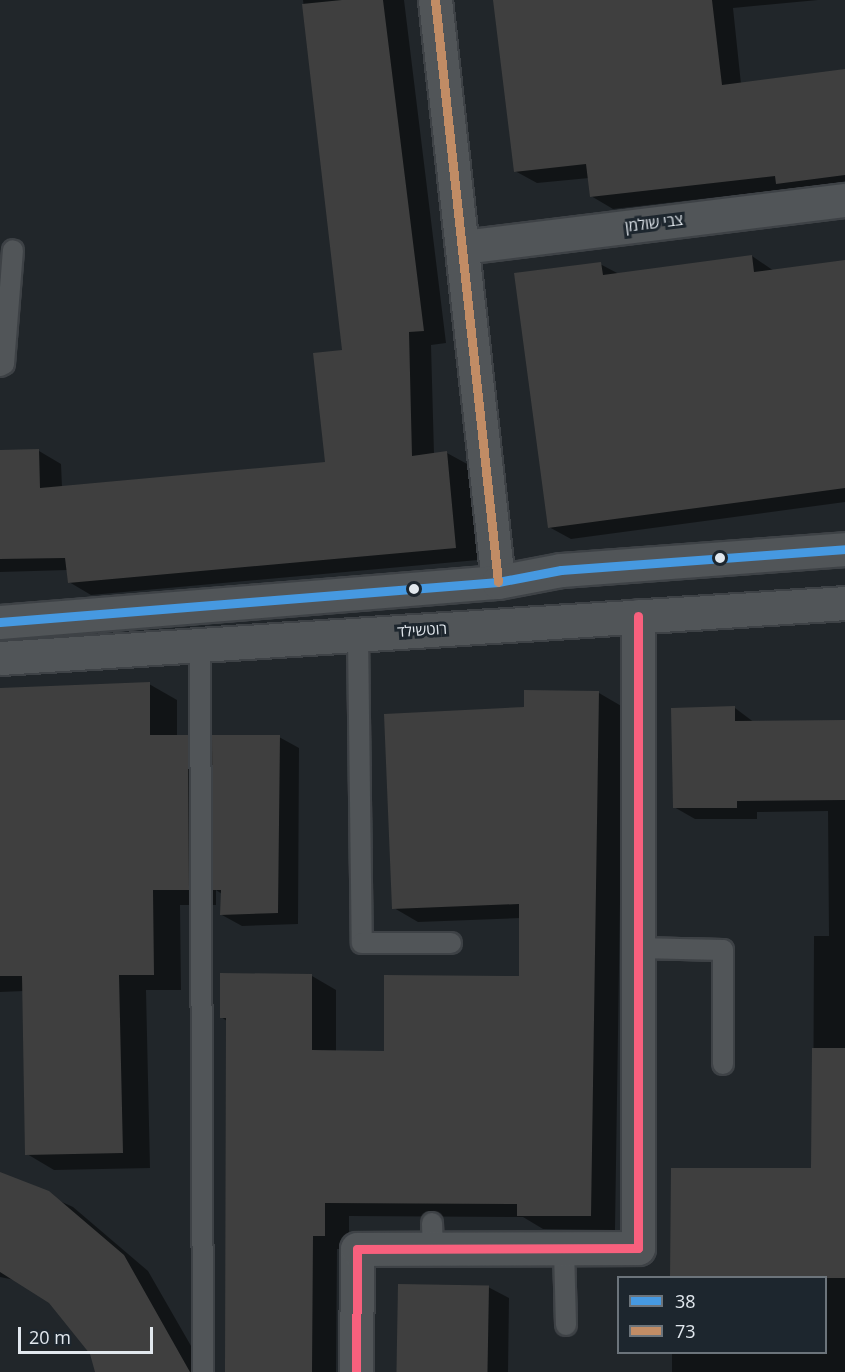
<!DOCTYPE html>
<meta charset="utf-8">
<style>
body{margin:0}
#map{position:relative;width:845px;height:1372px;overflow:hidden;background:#21262a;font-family:"Open Sans","Noto Sans Hebrew",sans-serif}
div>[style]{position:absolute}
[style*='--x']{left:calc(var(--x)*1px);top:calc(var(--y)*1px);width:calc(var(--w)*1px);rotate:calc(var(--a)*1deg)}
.shadow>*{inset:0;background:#0007}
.building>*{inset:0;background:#3f3f3f;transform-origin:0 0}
.roads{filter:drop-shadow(2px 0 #3e4246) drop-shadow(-2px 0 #3e4246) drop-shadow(0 2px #3e4246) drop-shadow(0 -2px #3e4246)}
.lane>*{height:20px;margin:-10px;padding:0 10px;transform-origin:10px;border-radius:10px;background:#515558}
.street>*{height:33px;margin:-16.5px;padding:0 16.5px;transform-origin:16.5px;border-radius:16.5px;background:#515558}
.bus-1>*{height:9px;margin:-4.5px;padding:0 4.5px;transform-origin:4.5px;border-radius:4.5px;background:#4699e1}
.bus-2>*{height:9px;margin:-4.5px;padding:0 4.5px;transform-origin:4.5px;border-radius:4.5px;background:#c18c65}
.bus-3>*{height:9px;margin:-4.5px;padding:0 4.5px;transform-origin:4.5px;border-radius:4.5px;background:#f8607d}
.dots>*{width:16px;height:16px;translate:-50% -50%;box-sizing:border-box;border:3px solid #1d262e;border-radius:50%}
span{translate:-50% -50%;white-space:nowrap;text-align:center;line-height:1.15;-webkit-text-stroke:6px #1d262e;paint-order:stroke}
.street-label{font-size:15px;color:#e2e8ee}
.legend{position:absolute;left:617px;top:1276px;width:210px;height:78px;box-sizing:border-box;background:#1d262e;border:2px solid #6c747b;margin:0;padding:8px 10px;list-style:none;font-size:18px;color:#e2e8ee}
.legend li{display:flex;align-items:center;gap:12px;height:30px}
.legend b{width:30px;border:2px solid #6c747b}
.scale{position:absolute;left:18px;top:1327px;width:135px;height:27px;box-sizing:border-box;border:3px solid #e2e8ee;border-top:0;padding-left:8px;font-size:18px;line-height:21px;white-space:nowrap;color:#e2e8ee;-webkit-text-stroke:4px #1d262e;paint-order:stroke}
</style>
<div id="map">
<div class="shadow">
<i style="clip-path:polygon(303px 0,404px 0,446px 343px,431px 345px,434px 454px,447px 453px,469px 465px,478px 560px,91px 595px,69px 582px,68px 570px,0 572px,0 452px,39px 451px,61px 464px,62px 487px,327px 463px,344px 352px)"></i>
<i style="clip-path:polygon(494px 0,818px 0,733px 8px,741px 84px,845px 70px,845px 189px,799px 195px,788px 189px,613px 209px,591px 196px,589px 178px,537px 183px,515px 171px)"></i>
<i style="clip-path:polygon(752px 256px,774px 271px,845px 261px,845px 502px,571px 539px,549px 527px,600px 264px,619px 274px)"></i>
<i style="clip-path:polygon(149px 684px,177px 700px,177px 737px,188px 737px,214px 752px,279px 737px,299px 748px,298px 924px,242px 926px,222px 915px,222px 894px,216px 890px,216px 905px,180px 905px,181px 990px,146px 990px,150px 1168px,54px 1170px,27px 1154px,24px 991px,0 992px,0 690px)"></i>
<i style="clip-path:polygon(525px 692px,599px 693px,623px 707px,615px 1230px,543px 1229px,523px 1217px,349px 1216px,349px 1249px,337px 1249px,336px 1372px,226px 1372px,227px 1021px,221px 1017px,312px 976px,336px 990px,336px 1052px,386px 1052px,520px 977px,520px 918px,418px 922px,394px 908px,525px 709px)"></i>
<i style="clip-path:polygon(735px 708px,755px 723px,845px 722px,845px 1372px,672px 1372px,672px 1352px,826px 1352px,826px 1278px,813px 1169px,814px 936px,829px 936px,828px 811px,757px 812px,757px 819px,695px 819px,674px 807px)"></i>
<i style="clip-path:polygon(0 1174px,73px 1207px,148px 1271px,206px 1372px,96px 1372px,91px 1354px,50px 1302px,15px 1280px,0 1277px)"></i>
<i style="clip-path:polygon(488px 1287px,509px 1298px,508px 1372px,399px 1372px)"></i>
</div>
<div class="building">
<i style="clip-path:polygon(342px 0,383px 0,424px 331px,409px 332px,412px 456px,447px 451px,456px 548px,68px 583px,65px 558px,0 559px,0 450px,39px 449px,40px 488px,325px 462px,313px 353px,342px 350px,302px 4px)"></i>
<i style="clip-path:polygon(493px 0,712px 0,722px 85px,845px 69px,845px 175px,776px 184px,775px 176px,590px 197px,586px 164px,514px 172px)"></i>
<i style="clip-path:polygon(752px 255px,754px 272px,845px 260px,845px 488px,548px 528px,514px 273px,601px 262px,603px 275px)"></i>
<i style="clip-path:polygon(150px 682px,150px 735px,188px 735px,189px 890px,153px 890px,154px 975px,119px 975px,123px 1153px,25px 1155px,22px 976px,0 976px,0 688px)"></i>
<i style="clip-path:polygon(524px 690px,599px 691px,591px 1216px,517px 1216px,517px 1204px,325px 1203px,325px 1236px,313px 1236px,312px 1372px,225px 1372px,226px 1018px,220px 1018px,220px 973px,312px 974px,312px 1050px,384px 1051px,384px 975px,519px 976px,519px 904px,392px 909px,384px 714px,524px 707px)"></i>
<i style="clip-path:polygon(735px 706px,735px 721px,845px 720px,845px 800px,737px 801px,737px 808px,673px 808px,671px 708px)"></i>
<i style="clip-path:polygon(212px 735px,280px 735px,278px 913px,220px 915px,221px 890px,213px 890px)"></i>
<i style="clip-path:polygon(812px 1048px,845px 1048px,845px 1278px,670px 1278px,671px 1168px,811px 1168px)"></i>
<i style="clip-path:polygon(0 1172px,49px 1191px,124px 1255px,190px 1372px,95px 1372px,90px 1354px,49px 1303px,0 1272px)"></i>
<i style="left:398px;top:1284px;width:91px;height:88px;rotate:1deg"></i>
</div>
<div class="roads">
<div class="lane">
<i style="--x:0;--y:366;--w:4;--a:-27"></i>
<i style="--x:4;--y:364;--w:114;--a:-85.5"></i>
<i style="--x:358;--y:635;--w:308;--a:89.3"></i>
<i style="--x:362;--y:943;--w:89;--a:0"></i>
<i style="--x:200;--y:646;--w:726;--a:89.76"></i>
<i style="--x:638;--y:948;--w:85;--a:1.3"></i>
<i style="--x:723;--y:950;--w:114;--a:90"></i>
<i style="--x:432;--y:1223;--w:26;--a:88"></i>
<i style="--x:564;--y:1249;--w:76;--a:88.5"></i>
</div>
<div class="street">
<i style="--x:435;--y:0;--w:585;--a:83.82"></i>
<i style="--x:462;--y:247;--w:386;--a:-7"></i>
<i style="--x:0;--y:622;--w:500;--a:-4.6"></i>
<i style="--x:498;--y:582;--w:64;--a:-10.8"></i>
<i style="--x:561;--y:570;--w:285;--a:-4.2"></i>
<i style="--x:0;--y:658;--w:847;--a:-3.72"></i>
<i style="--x:356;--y:1372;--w:123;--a:-89.5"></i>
<i style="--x:357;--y:1249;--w:281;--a:-0.2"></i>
<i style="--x:638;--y:1248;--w:632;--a:-90"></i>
</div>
</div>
<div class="bus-1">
<i style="--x:0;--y:622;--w:500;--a:-4.6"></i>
<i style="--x:498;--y:582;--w:64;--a:-10.8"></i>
<i style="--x:561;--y:570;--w:285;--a:-4.2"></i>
</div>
<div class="bus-2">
<i style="--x:435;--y:0;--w:585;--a:83.82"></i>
</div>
<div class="bus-3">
<i style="--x:356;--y:1372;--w:123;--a:-89.5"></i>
<i style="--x:357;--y:1249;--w:281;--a:-0.2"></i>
<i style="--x:638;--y:1248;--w:632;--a:-90"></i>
</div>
<div class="dots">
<i style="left:720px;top:558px;background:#e2e8ee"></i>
<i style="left:414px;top:589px;background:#e2e8ee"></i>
</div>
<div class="street-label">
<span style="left:654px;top:223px;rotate:-7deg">צבי שולמן</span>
<span style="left:422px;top:630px;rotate:-4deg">רוטשילד</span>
</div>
<ul class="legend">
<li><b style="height:8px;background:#4699e1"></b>38</li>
<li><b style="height:8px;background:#c18c65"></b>73</li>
</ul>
<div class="scale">20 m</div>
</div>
